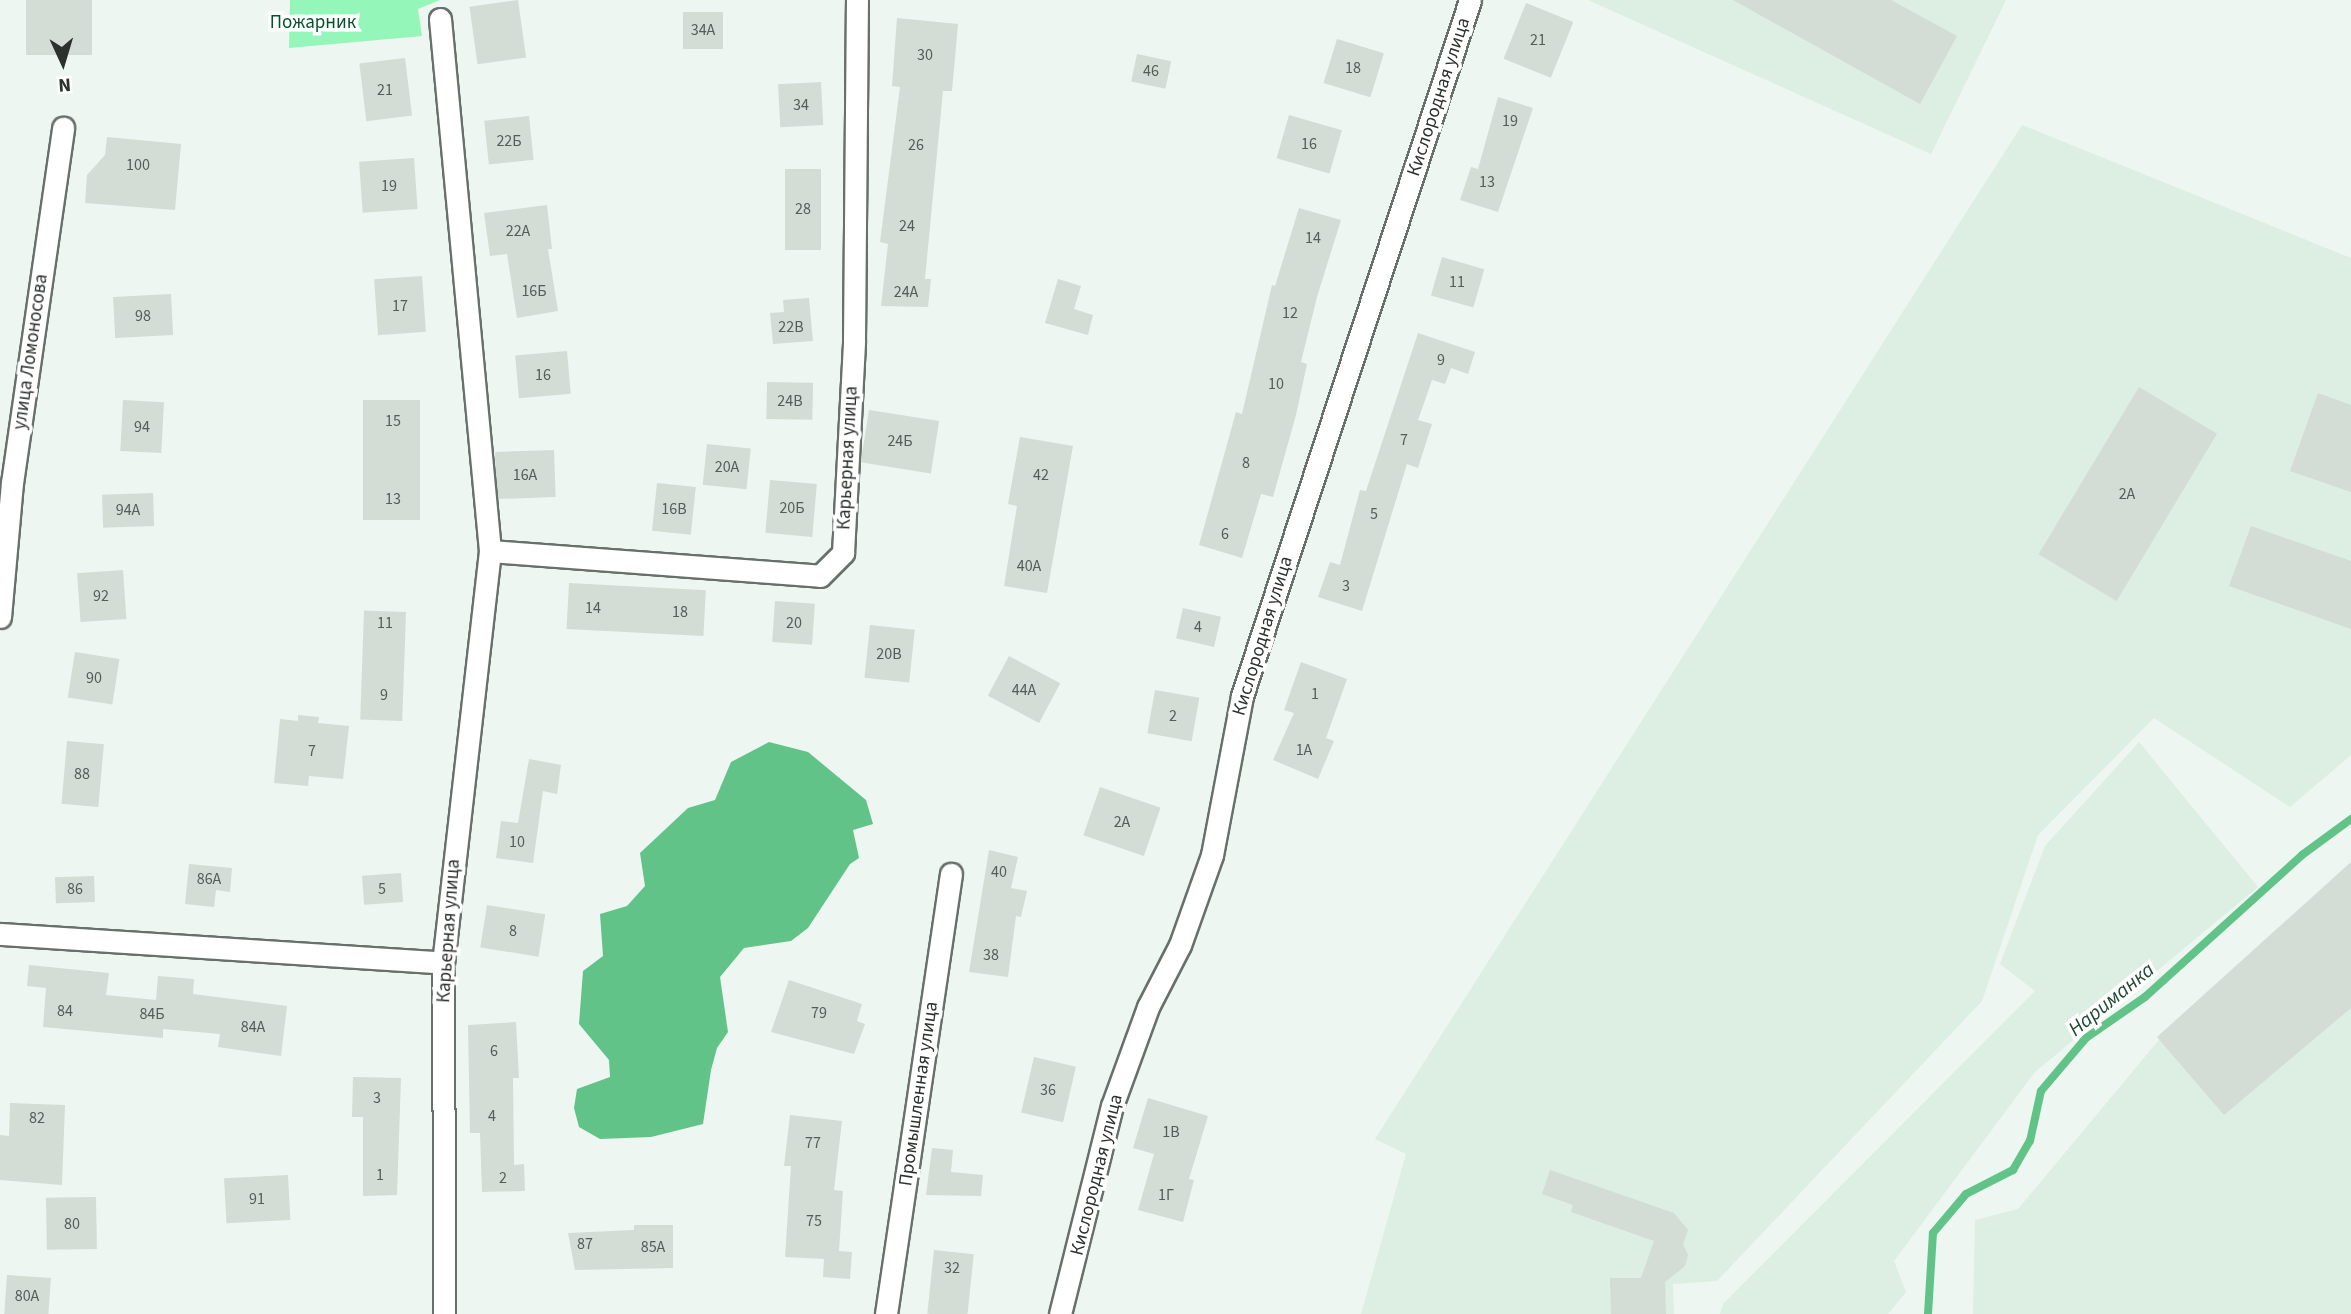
<!DOCTYPE html>
<meta charset="utf-8">
<style>
body{margin:0}
#map{position:relative;width:2351px;height:1314px;overflow:hidden;background:#edf6f0;font-family:"Source Sans 3",sans-serif}
div>[style]{position:absolute}
[style*='--x']{left:calc(var(--x)*1px);top:calc(var(--y)*1px);width:calc(var(--w)*1px);rotate:calc(var(--a)*1deg)}
.built>*{inset:0;background:#ddeee2}
.green>*{inset:0;background:#94f6b8}
.water>*{inset:0;background:#61c388}
.stream>*{height:8px;margin:-4px;padding:0 4px;transform-origin:4px;border-radius:4px;background:#61c388}
.building>*{inset:0;background:#d3dcd5;transform-origin:0 0}
.roads{filter:drop-shadow(2px 0 #68706b) drop-shadow(-2px 0 #68706b) drop-shadow(0 2px #68706b) drop-shadow(0 -2px #68706b)}
.minor>*{height:21px;margin:-10.5px;padding:0 10.5px;transform-origin:10.5px;border-radius:10.5px;background:#fff}
span{translate:-50% -50%;white-space:nowrap;text-align:center;line-height:1.15;-webkit-text-stroke:7px #fff;paint-order:stroke}
.number-label{font-size:16px;color:#565c58}
.number-label span{-webkit-text-stroke-width:0}
.park-label{font-size:19px;color:#02532d}
.street-label{font-size:19px;color:#2d312e}
.water-label{font-size:21px;color:#224b32;font-style:italic}
.north{position:absolute;left:28px;top:28px;width:70px;height:70px;-webkit-text-stroke:5px #fff;paint-order:stroke;rotate:176deg;font-size:19px;font-weight:700;line-height:28px;text-align:center;color:#2d312e}
.north::after{content:'';display:block;margin:auto;width:24px;height:32px;background:#2d312e;clip-path:polygon(50% 0,100% 100%,50% 72%,0 100%)}
</style>
<div id="map">
<div class="built">
<i style="clip-path:polygon(1588px 0,2006px 0,1931px 154px)"></i>
<i style="clip-path:polygon(2022px 125px,2351px 258px,2351px 755px,2290px 807px,2154px 718px,2038px 835px,1982px 1001px,1717px 1281px,1673px 1284px,1674px 1314px,1361px 1314px,1406px 1154px,1375px 1139px)"></i>
<i style="clip-path:polygon(2139px 742px,2258px 887px,2035px 1072px,1894px 1261px,1906px 1292px,1888px 1314px,1720px 1314px,1723px 1304px,2035px 991px,2000px 964px,2045px 846px)"></i>
<i style="clip-path:polygon(2351px 869px,2351px 1314px,1973px 1314px,1975px 1220px,2018px 1209px,2158px 1041px)"></i>
</div>
<div class="green">
<i style="clip-path:polygon(290px 0,440px 0,418px 9px,422px 36px,289px 48px)"></i>
</div>
<div class="water">
<i style="clip-path:polygon(769px 742px,808px 752px,866px 800px,873px 824px,853px 830px,859px 858px,850px 864px,808px 928px,791px 941px,744px 948px,720px 977px,728px 1032px,717px 1048px,711px 1070px,703px 1124px,651px 1137px,600px 1139px,579px 1127px,574px 1108px,577px 1089px,610px 1077px,609px 1060px,579px 1024px,583px 971px,603px 956px,600px 914px,627px 906px,645px 886px,640px 853px,688px 808px,715px 800px,731px 762px)"></i>
</div>
<div class="stream">
<i style="--x:1928;--y:1314;--w:81;--a:-86.5"></i>
<i style="--x:1933;--y:1233;--w:51;--a:-49.8"></i>
<i style="--x:1966;--y:1194;--w:53;--a:-27.1"></i>
<i style="--x:2013;--y:1170;--w:34;--a:-60"></i>
<i style="--x:2030;--y:1141;--w:51;--a:-77.6"></i>
<i style="--x:2041;--y:1091;--w:70;--a:-49.7"></i>
<i style="--x:2086;--y:1038;--w:72;--a:-34.8"></i>
<i style="--x:2145;--y:997;--w:212;--a:-42.1"></i>
<i style="--x:2302;--y:855;--w:61;--a:-36.3"></i>
</div>
<div class="building">
<i style="left:26px;top:0;width:66px;height:55px"></i>
<i style="left:518px;top:0;width:58px;height:49px;rotate:82deg"></i>
<i style="clip-path:polygon(1733px 0,1891px 0,1957px 36px,1920px 104px)"></i>
<i style="left:1526px;top:3px;width:51px;height:60px;rotate:22deg"></i>
<i style="left:683px;top:12px;width:40px;height:37px"></i>
<i style="clip-path:polygon(897px 18px,958px 24px,952px 91px,943px 91px,925px 279px,931px 279px,928px 307px,881px 306px,888px 244px,880px 242px,900px 87px,892px 86px)"></i>
<i style="left:1337px;top:39px;width:49px;height:46px;rotate:17deg"></i>
<i style="left:1137px;top:54px;width:35px;height:28px;rotate:12deg"></i>
<i style="left:405px;top:58px;width:58px;height:46px;rotate:83deg"></i>
<i style="left:821px;top:82px;width:43px;height:43px;rotate:87deg"></i>
<i style="clip-path:polygon(1498px 97px,1533px 108px,1498px 212px,1460px 200px,1471px 167px,1478px 169px)"></i>
<i style="left:1289px;top:115px;width:55px;height:45px;rotate:16deg"></i>
<i style="left:529px;top:116px;width:44px;height:45px;rotate:84deg"></i>
<i style="clip-path:polygon(107px 137px,181px 144px,175px 210px,85px 203px,87px 175px,105px 155px)"></i>
<i style="left:414px;top:158px;width:51px;height:55px;rotate:86deg"></i>
<i style="left:785px;top:169px;width:36px;height:81px"></i>
<i style="clip-path:polygon(547px 205px,552px 249px,548px 249px,558px 311px,517px 318px,507px 254px,490px 256px,484px 213px)"></i>
<i style="clip-path:polygon(1299px 208px,1341px 220px,1317px 297px,1301px 362px,1307px 364px,1296px 415px,1273px 497px,1261px 494px,1242px 558px,1199px 545px,1236px 412px,1242px 414px,1272px 285px,1275px 286px)"></i>
<i style="left:1442px;top:257px;width:44px;height:40px;rotate:16deg"></i>
<i style="left:422px;top:276px;width:56px;height:48px;rotate:86deg"></i>
<i style="clip-path:polygon(1058px 279px,1081px 286px,1074px 309px,1093px 315px,1088px 335px,1045px 323px)"></i>
<i style="left:171px;top:294px;width:41px;height:58px;rotate:87deg"></i>
<i style="clip-path:polygon(809px 298px,813px 341px,773px 344px,770px 313px,784px 312px,783px 300px)"></i>
<i style="clip-path:polygon(1418px 333px,1475px 352px,1468px 374px,1451px 368px,1445px 384px,1432px 380px,1418px 420px,1432px 424px,1418px 468px,1407px 464px,1362px 611px,1318px 597px,1330px 562px,1340px 565px,1360px 490px,1366px 491px)"></i>
<i style="left:567px;top:351px;width:43px;height:52px;rotate:85deg"></i>
<i style="left:767px;top:382px;width:46px;height:37px;rotate:1deg"></i>
<i style="left:2139px;top:387px;width:91px;height:195px;rotate:31deg"></i>
<i style="clip-path:polygon(2318px 393px,2351px 405px,2351px 492px,2290px 471px)"></i>
<i style="left:123px;top:400px;width:41px;height:51px;rotate:3deg"></i>
<i style="left:420px;top:400px;width:120px;height:57px;rotate:90deg"></i>
<i style="left:869px;top:410px;width:71px;height:53px;rotate:9deg"></i>
<i style="clip-path:polygon(1020px 437px,1073px 446px,1047px 593px,1004px 586px,1017px 506px,1008px 504px)"></i>
<i style="left:707px;top:444px;width:44px;height:41px;rotate:6deg"></i>
<i style="left:554px;top:450px;width:47px;height:59px;rotate:88deg"></i>
<i style="left:770px;top:480px;width:47px;height:53px;rotate:5deg"></i>
<i style="left:657px;top:483px;width:39px;height:48px;rotate:6deg"></i>
<i style="left:153px;top:493px;width:33px;height:51px;rotate:88deg"></i>
<i style="clip-path:polygon(2251px 526px,2351px 561px,2351px 629px,2229px 586px)"></i>
<i style="left:123px;top:570px;width:49px;height:46px;rotate:86deg"></i>
<i style="left:569px;top:583px;width:137px;height:46px;rotate:3deg"></i>
<i style="left:775px;top:601px;width:40px;height:41px;rotate:4deg"></i>
<i style="left:1183px;top:608px;width:39px;height:31px;rotate:13deg"></i>
<i style="left:406px;top:612px;width:109px;height:42px;rotate:92deg"></i>
<i style="left:870px;top:625px;width:45px;height:53px;rotate:6deg"></i>
<i style="left:75px;top:652px;width:45px;height:46px;rotate:9deg"></i>
<i style="left:1009px;top:656px;width:58px;height:45px;rotate:28deg"></i>
<i style="clip-path:polygon(1301px 662px,1347px 679px,1326px 738px,1334px 741px,1318px 779px,1273px 760px,1294px 713px,1284px 710px)"></i>
<i style="left:1155px;top:690px;width:45px;height:44px;rotate:10deg"></i>
<i style="clip-path:polygon(298px 715px,319px 717px,318px 723px,349px 726px,343px 779px,309px 776px,308px 786px,274px 783px,280px 719px,298px 721px)"></i>
<i style="left:67px;top:741px;width:37px;height:63px;rotate:5deg"></i>
<i style="clip-path:polygon(529px 759px,561px 765px,557px 794px,543px 791px,533px 863px,496px 858px,501px 821px,518px 823px)"></i>
<i style="left:1100px;top:787px;width:64px;height:51px;rotate:19deg"></i>
<i style="clip-path:polygon(989px 850px,1018px 857px,1011px 888px,1027px 891px,1021px 917px,1016px 916px,1008px 977px,969px 972px)"></i>
<i style="clip-path:polygon(2351px 862px,2351px 1008px,2224px 1115px,2157px 1037px)"></i>
<i style="clip-path:polygon(189px 864px,232px 868px,230px 892px,216px 890px,214px 907px,185px 904px)"></i>
<i style="left:401px;top:873px;width:29px;height:39px;rotate:86deg"></i>
<i style="left:94px;top:876px;width:26px;height:39px;rotate:88deg"></i>
<i style="left:487px;top:905px;width:59px;height:43px;rotate:9deg"></i>
<i style="clip-path:polygon(29px 965px,109px 973px,106px 995px,156px 1000px,158px 976px,194px 979px,193px 994px,287px 1006px,281px 1056px,218px 1047px,220px 1034px,163px 1029px,163px 1038px,43px 1027px,46px 988px,27px 986px)"></i>
<i style="clip-path:polygon(789px 980px,862px 1004px,857px 1021px,865px 1024px,854px 1054px,771px 1032px)"></i>
<i style="clip-path:polygon(516px 1022px,519px 1078px,513px 1078px,514px 1165px,524px 1164px,525px 1191px,482px 1192px,480px 1133px,470px 1133px,468px 1025px)"></i>
<i style="left:1034px;top:1057px;width:43px;height:57px;rotate:13deg"></i>
<i style="clip-path:polygon(353px 1077px,401px 1078px,397px 1195px,363px 1196px,363px 1117px,352px 1117px)"></i>
<i style="clip-path:polygon(1148px 1098px,1208px 1116px,1189px 1179px,1194px 1180px,1183px 1222px,1138px 1210px,1154px 1154px,1133px 1148px)"></i>
<i style="clip-path:polygon(10px 1103px,65px 1105px,62px 1185px,0 1180px,0 1135px,9px 1136px)"></i>
<i style="clip-path:polygon(790px 1115px,842px 1121px,834px 1190px,843px 1191px,839px 1251px,852px 1252px,850px 1279px,823px 1277px,824px 1259px,785px 1257px,791px 1166px,784px 1166px)"></i>
<i style="clip-path:polygon(932px 1148px,953px 1150px,951px 1172px,983px 1175px,981px 1196px,926px 1195px)"></i>
<i style="clip-path:polygon(1550px 1170px,1674px 1213px,1688px 1230px,1683px 1244px,1688px 1255px,1685px 1266px,1665px 1282px,1666px 1314px,1611px 1314px,1610px 1278px,1641px 1278px,1654px 1241px,1571px 1212px,1573px 1205px,1542px 1194px)"></i>
<i style="left:288px;top:1175px;width:45px;height:64px;rotate:87deg"></i>
<i style="left:96px;top:1197px;width:52px;height:50px;rotate:89deg"></i>
<i style="clip-path:polygon(634px 1225px,673px 1225px,673px 1268px,575px 1270px,568px 1233px,634px 1230px)"></i>
<i style="left:934px;top:1250px;width:40px;height:64px;rotate:6deg"></i>
<i style="left:7px;top:1275px;width:44px;height:39px;rotate:4deg"></i>
</div>
<div class="roads">
<div class="minor">
<i style="--x:440;--y:19;--w:534;--a:84.63"></i>
<i style="--x:490;--y:551;--w:415;--a:96.5"></i>
<i style="--x:443;--y:963;--w:351;--a:89.8"></i>
<i style="--x:490;--y:551;--w:331;--a:4.3"></i>
<i style="--x:820;--y:576;--w:33;--a:-45"></i>
<i style="--x:843;--y:553;--w:213;--a:-87"></i>
<i style="--x:854;--y:340;--w:340;--a:-89.5"></i>
<i style="--x:0;--y:617;--w:135;--a:-84.9"></i>
<i style="--x:12;--y:483;--w:359;--a:-81.8"></i>
<i style="--x:0;--y:934;--w:444;--a:3.7"></i>
<i style="--x:886;--y:1314;--w:445;--a:-81.6"></i>
<i style="--x:1060;--y:1314;--w:214;--a:-76"></i>
<i style="--x:1112;--y:1106;--w:105;--a:-70"></i>
<i style="--x:1148;--y:1007;--w:70;--a:-62.7"></i>
<i style="--x:1180;--y:945;--w:96;--a:-70.4"></i>
<i style="--x:1212;--y:855;--w:162;--a:-79.3"></i>
<i style="--x:1242;--y:696;--w:732;--a:-71.86"></i>
</div>
</div>
<div class="number-label">
<span style="left:703px;top:30px">34А</span>
<span style="left:1538px;top:40px">21</span>
<span style="left:925px;top:55px">30</span>
<span style="left:1353px;top:68px">18</span>
<span style="left:1151px;top:71px">46</span>
<span style="left:385px;top:90px">21</span>
<span style="left:801px;top:105px">34</span>
<span style="left:1510px;top:121px">19</span>
<span style="left:509px;top:141px">22Б</span>
<span style="left:1309px;top:144px">16</span>
<span style="left:916px;top:145px">26</span>
<span style="left:138px;top:165px">100</span>
<span style="left:1487px;top:182px">13</span>
<span style="left:389px;top:186px">19</span>
<span style="left:803px;top:209px">28</span>
<span style="left:907px;top:226px">24</span>
<span style="left:518px;top:231px">22А</span>
<span style="left:1313px;top:238px">14</span>
<span style="left:1457px;top:282px">11</span>
<span style="left:534px;top:291px">16Б</span>
<span style="left:906px;top:292px">24А</span>
<span style="left:400px;top:306px">17</span>
<span style="left:1290px;top:313px">12</span>
<span style="left:143px;top:316px">98</span>
<span style="left:791px;top:327px">22В</span>
<span style="left:1441px;top:360px">9</span>
<span style="left:543px;top:375px">16</span>
<span style="left:1276px;top:384px">10</span>
<span style="left:790px;top:401px">24В</span>
<span style="left:393px;top:421px">15</span>
<span style="left:142px;top:427px">94</span>
<span style="left:1404px;top:440px">7</span>
<span style="left:900px;top:441px">24Б</span>
<span style="left:1246px;top:463px">8</span>
<span style="left:727px;top:467px">20А</span>
<span style="left:525px;top:475px">16А</span>
<span style="left:1041px;top:475px">42</span>
<span style="left:2127px;top:494px">2А</span>
<span style="left:393px;top:499px">13</span>
<span style="left:792px;top:508px">20Б</span>
<span style="left:674px;top:509px">16В</span>
<span style="left:128px;top:510px">94А</span>
<span style="left:1374px;top:514px">5</span>
<span style="left:1225px;top:534px">6</span>
<span style="left:1029px;top:566px">40А</span>
<span style="left:1346px;top:586px">3</span>
<span style="left:101px;top:596px">92</span>
<span style="left:593px;top:608px">14</span>
<span style="left:680px;top:612px">18</span>
<span style="left:385px;top:623px">11</span>
<span style="left:794px;top:623px">20</span>
<span style="left:1198px;top:627px">4</span>
<span style="left:889px;top:654px">20В</span>
<span style="left:94px;top:678px">90</span>
<span style="left:1024px;top:690px">44А</span>
<span style="left:1315px;top:694px">1</span>
<span style="left:384px;top:695px">9</span>
<span style="left:1173px;top:716px">2</span>
<span style="left:1304px;top:750px">1А</span>
<span style="left:312px;top:751px">7</span>
<span style="left:82px;top:774px">88</span>
<span style="left:1122px;top:822px">2А</span>
<span style="left:517px;top:842px">10</span>
<span style="left:999px;top:872px">40</span>
<span style="left:209px;top:879px">86А</span>
<span style="left:75px;top:889px">86</span>
<span style="left:382px;top:889px">5</span>
<span style="left:513px;top:931px">8</span>
<span style="left:991px;top:955px">38</span>
<span style="left:65px;top:1011px">84</span>
<span style="left:819px;top:1013px">79</span>
<span style="left:152px;top:1014px">84Б</span>
<span style="left:253px;top:1027px">84А</span>
<span style="left:494px;top:1051px">6</span>
<span style="left:1048px;top:1090px">36</span>
<span style="left:377px;top:1098px">3</span>
<span style="left:492px;top:1116px">4</span>
<span style="left:37px;top:1118px">82</span>
<span style="left:1171px;top:1132px">1В</span>
<span style="left:813px;top:1143px">77</span>
<span style="left:380px;top:1175px">1</span>
<span style="left:503px;top:1178px">2</span>
<span style="left:1166px;top:1195px">1Г</span>
<span style="left:257px;top:1199px">91</span>
<span style="left:814px;top:1221px">75</span>
<span style="left:72px;top:1224px">80</span>
<span style="left:585px;top:1244px">87</span>
<span style="left:653px;top:1247px">85А</span>
<span style="left:952px;top:1268px">32</span>
<span style="left:27px;top:1296px">80А</span>
</div>
<div class="park-label">
<span style="left:313px;top:23px">Пожарник</span>
</div>
<div class="street-label">
<span style="left:1439px;top:97px;rotate:-72deg">Кислородная улица</span>
<span style="left:31px;top:352px;rotate:-82deg">улица Ломоносова</span>
<span style="left:848px;top:458px;rotate:-87deg">Карьерная улица</span>
<span style="left:1263px;top:636px;rotate:-73deg">Кислородная улица</span>
<span style="left:449px;top:931px;rotate:-86deg">Карьерная улица</span>
<span style="left:919px;top:1094px;rotate:-82deg">Промышленная улица</span>
<span style="left:1097px;top:1175px;rotate:-76deg">Кислородная улица</span>
</div>
<div class="water-label">
<span style="left:2111px;top:999px;rotate:-39deg">Нариманка</span>
</div>
<div class="north">N</div>
</div>
